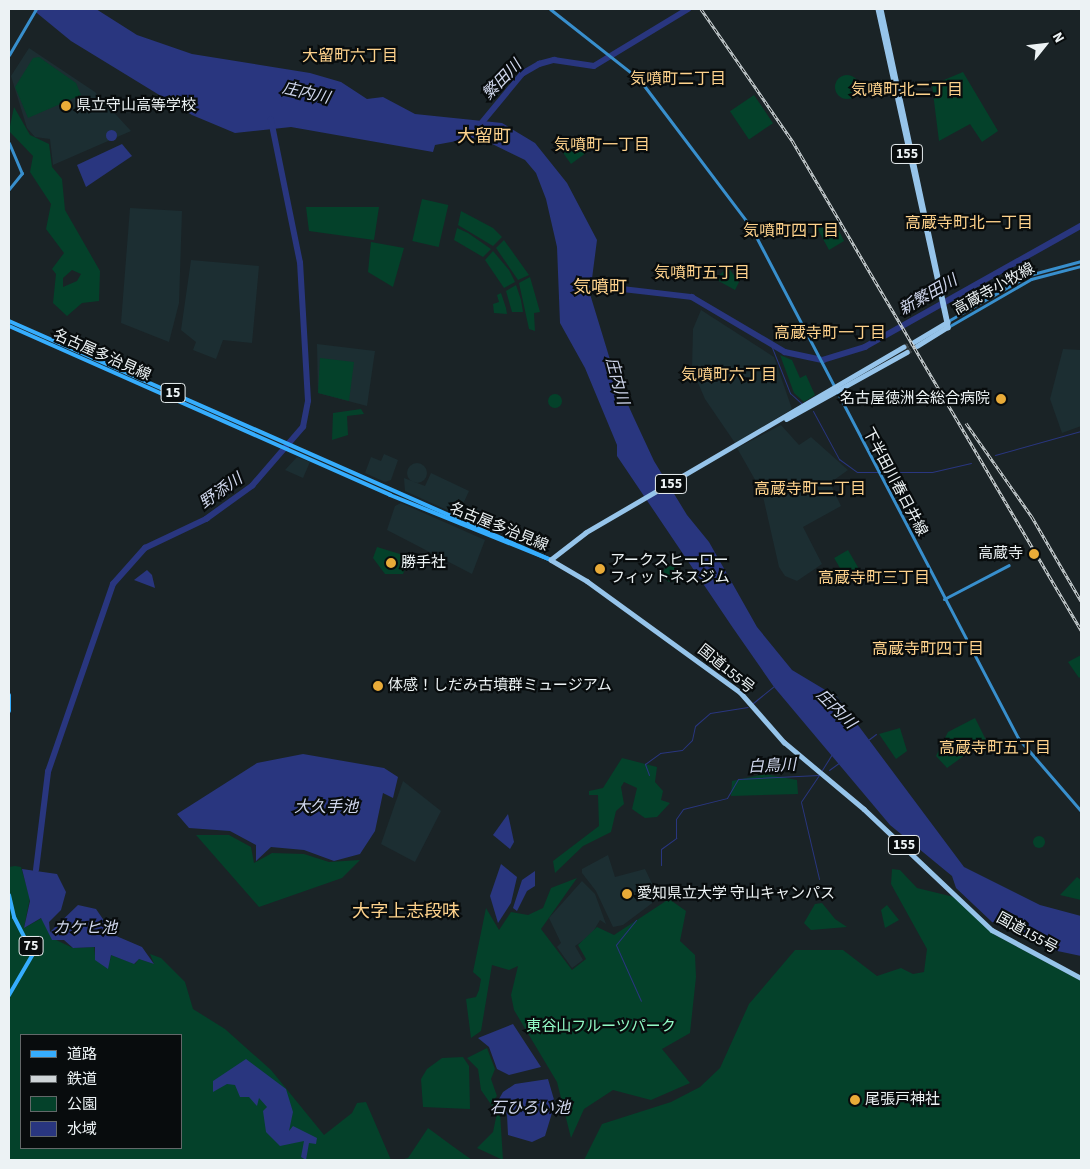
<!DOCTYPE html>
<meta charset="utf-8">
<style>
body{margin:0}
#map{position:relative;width:1090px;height:1169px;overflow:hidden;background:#1a2326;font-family:"Source Sans 3","Noto Sans JP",sans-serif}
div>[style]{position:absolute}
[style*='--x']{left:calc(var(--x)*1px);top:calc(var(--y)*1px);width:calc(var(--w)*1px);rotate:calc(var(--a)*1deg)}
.built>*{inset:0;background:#1c2e32}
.round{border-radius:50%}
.green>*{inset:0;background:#04412a;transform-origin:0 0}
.water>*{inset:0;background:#29367f}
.stream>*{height:1px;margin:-0.5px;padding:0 0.5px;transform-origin:0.5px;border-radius:0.5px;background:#29367f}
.river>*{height:5.5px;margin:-2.75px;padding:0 2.75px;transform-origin:2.75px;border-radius:2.75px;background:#29367f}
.highway-tunnel>*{height:4.5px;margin-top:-2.25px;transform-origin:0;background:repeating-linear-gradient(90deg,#3a4245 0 4.5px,transparent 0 6.5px)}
.secondary>*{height:3px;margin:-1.5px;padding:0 1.5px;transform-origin:1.5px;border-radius:1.5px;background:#388fcd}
.primary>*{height:4px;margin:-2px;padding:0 2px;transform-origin:2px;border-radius:2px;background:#36adfd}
.highway>*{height:4.5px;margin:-2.25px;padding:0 2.25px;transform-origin:2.25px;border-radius:2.25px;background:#96c4ea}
.rail>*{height:3px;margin-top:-1.5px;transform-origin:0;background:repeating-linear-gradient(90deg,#080c0d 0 4px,#ced5d7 0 8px);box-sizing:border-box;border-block:1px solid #ced5d7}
.dots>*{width:14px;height:14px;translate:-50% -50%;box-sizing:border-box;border:2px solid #080c0d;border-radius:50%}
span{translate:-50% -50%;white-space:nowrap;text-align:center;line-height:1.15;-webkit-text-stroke:4.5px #080c0d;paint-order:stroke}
.shield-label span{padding:1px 4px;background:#080c0d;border:1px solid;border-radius:4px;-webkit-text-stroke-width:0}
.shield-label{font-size:14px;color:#ecf2f4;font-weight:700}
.poi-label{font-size:15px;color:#ecf2f4}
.left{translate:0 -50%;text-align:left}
.right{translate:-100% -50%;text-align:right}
.street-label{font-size:15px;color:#ecf2f4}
.park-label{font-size:15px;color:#92fac6}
.neighbourhood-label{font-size:16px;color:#fed28c}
.water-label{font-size:16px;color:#d0d7ed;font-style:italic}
.quarter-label{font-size:18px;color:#fed28c}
.frame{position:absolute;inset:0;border:10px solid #ecf2f4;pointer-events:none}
.legend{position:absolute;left:20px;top:1034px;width:162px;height:115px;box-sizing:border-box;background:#080c0d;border:1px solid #636869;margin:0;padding:6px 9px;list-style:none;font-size:15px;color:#ecf2f4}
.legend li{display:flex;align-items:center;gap:10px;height:25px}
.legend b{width:25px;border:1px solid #636869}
.north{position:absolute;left:1020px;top:20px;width:50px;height:50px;-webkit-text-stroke:4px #080c0d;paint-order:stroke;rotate:61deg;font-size:14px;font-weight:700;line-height:20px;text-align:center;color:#ecf2f4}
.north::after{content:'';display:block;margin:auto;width:18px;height:22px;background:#ecf2f4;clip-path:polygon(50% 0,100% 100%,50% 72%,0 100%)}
</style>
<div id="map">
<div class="built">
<i style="clip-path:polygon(29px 48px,95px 92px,131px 131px,53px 165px,50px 139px,35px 137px,27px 128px,11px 76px)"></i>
<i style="clip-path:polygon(130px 208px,182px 211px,179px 303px,169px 342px,121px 323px)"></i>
<i style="clip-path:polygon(191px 260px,259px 266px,252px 343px,223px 340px,216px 359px,193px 350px,196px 342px,181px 330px)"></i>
<i style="clip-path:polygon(701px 310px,774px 357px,792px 409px,735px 443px,705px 399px,692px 369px,693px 329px)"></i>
<i style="clip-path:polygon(317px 344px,375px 351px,367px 406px,318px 393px)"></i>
<i style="clip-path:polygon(1063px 349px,1081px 350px,1081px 426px,1062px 433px,1050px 399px)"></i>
<i style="clip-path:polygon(781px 425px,799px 445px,811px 437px,848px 470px,830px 483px,841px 506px,803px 527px,822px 564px,797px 581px,785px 576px,779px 567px,762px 492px,737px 448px)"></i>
<i style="clip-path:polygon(384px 454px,398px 460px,391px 480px,385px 482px,365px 473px,371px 457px,381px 461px)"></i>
<i style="clip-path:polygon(297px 457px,310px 462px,303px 478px,285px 470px)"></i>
<i class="round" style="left:407px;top:463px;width:20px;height:20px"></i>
<i style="clip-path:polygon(431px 473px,469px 491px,458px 515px,405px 491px,404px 478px,425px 486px)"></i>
<i style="clip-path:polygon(401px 503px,485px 540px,472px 574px,387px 530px,395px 506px)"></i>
<i style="clip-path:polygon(472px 507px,497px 518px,492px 528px,467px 519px)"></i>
<i style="clip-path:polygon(403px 781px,441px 811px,415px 862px,381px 844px)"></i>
<i style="clip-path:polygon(608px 855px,615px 877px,645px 869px,659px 898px,623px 925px,613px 927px,596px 891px,582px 873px,582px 869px)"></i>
<i style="clip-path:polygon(582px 881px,595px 894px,606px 924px,600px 920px,591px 935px,575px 946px,583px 960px,572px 968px,557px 947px,561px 943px,549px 918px)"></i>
</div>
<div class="green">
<i style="clip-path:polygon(39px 57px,76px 83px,81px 95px,28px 118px,15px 87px,33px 58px)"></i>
<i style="clip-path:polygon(963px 72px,998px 131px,982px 142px,970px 124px,939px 141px,932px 85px)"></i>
<i class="round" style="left:835px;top:75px;width:24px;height:24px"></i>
<i style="left:754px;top:95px;width:34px;height:29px;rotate:56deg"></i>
<i style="clip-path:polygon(evenodd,14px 107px,30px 135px,49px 144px,52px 167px,62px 179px,65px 210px,100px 271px,99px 301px,82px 303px,67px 316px,53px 303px,56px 274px,52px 269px,64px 253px,46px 229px,51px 204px,30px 172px,33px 156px,9px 131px,14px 107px,72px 270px,81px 274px,77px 281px,63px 287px,63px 278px,72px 270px)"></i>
<i style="clip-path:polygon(581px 135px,586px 153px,571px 164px,561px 150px)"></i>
<i style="left:422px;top:199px;width:27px;height:43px;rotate:13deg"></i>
<i style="clip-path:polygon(306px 207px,379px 207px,374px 240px,309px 231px)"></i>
<i style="clip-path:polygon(461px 211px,493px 228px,502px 237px,493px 246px,458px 225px)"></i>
<i style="clip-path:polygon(837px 227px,844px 241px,829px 250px,817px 228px)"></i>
<i style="clip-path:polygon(457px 228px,468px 233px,491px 249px,483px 257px,454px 240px)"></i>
<i style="clip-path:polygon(504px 240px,529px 275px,518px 280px,496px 248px)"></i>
<i style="clip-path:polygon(371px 242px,404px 248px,393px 287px,368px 272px)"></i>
<i style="clip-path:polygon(493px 251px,509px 270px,515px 282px,504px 288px,485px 260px)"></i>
<i style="clip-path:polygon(728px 267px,739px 282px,735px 290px,715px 279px)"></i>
<i style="clip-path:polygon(530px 277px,540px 312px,534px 313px,535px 331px,529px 329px,519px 283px)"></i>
<i style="clip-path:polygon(516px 285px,521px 300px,523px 312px,512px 312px,506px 291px)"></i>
<i style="clip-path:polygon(501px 293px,506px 308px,507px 314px,494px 313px,493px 304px,499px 302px,497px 295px)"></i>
<i style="clip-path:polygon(780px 355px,792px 360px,800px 378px,806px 375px,815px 395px,804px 402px,794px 393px)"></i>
<i style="clip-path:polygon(320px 358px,354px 362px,349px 401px,318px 393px)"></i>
<i class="round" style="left:548px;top:394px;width:14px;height:14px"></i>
<i style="clip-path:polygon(361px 409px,364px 414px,347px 416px,348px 435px,332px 440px,333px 413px)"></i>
<i style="clip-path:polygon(377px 547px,403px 555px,407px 564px,403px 574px,385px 574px,373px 558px)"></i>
<i style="left:848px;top:550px;width:24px;height:16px;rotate:60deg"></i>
<i class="round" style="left:663px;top:566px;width:16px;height:16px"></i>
<i style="clip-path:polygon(1081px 655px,1081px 676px,1079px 678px,1068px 662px)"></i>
<i style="clip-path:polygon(975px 718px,986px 740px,947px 768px,936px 756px,948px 732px)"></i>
<i style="clip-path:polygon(900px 728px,907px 751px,896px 759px,879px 734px)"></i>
<i style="clip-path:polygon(622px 758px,657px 767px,655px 782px,663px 791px,661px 800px,670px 803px,657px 817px,645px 818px,632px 809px,637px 788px,624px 782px,621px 787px,624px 804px,616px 811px,611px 832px,583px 846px,555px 873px,553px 861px,599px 826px,598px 795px,589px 795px,589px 791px,603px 788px)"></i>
<i style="clip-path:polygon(765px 774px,797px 780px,798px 794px,731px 796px,732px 781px)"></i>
<i style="clip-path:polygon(196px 835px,229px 835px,251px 847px,254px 863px,272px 853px,304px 854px,329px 862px,360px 860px,342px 878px,259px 907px)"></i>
<i class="round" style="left:1033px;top:836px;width:12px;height:12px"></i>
<i style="clip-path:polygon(evenodd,15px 866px,21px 867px,30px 898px,24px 928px,42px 918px,54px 939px,73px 948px,94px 947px,95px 955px,110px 961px,111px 955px,135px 964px,139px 959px,154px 964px,150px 954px,161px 958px,185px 982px,193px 1009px,225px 1029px,271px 1070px,324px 1135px,352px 1113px,357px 1103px,366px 1102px,391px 1160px,9px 1160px,9px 867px,15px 866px,21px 1035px,181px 1035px,181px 1148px,21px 1148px,21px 1035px)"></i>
<i style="clip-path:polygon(892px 869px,900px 870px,917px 888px,958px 898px,995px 935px,1081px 981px,1081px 1160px,584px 1160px,602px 1124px,671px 1102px,700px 1087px,720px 1068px,749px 1004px,795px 950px,843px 950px,877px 976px,901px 968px,913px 974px,924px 972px,927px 949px,891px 884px)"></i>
<i style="clip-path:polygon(1077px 877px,1081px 880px,1081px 900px,1060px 895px)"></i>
<i style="clip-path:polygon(577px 878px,541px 929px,572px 970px,586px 959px,578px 945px,597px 927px,614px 935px,669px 899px,686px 911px,680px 941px,695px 955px,696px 977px,690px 1033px,662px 1049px,690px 1083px,651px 1100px,613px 1090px,584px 1109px,571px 1138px,557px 1082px,514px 1010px,511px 995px,518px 966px,509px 970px,492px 965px,481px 1031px,471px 1038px,466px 999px,476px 997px,479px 990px,481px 979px,473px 972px,486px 908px,499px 930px,511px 912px,528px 915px,543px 908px,551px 888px)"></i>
<i style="clip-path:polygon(822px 903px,835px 919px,847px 927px,811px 930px,804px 923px,815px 904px)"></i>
<i style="clip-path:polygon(887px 905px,899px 920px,885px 928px,881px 910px)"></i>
<i style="clip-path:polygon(487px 1048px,495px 1069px,491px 1079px,497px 1096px,493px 1101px,500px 1112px,503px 1160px,477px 1148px,493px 1132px,497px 1113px,481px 1090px,478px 1069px,467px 1058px)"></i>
<i style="clip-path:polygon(463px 1057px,469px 1066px,470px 1109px,423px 1107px,421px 1079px,427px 1069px,442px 1058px)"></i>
<i style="clip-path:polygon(428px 1128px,451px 1145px,472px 1160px,400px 1160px,408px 1158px)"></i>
</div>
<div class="water">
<i style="clip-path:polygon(32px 9px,96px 9px,137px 35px,192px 54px,310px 73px,341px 82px,367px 99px,383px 97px,415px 114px,502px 123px,535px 143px,567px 183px,597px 240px,590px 294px,615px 376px,634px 418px,654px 461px,687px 515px,709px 542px,757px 627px,792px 670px,837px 697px,964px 867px,1040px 905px,1081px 916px,1081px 956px,1048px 949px,992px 922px,956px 888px,952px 876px,890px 825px,774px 687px,733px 628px,617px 456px,617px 445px,585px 368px,560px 323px,557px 247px,546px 199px,536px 173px,525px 160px,478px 137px,435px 145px,433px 152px,291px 127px,235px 133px,192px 115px,71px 41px)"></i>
<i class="round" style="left:105.5px;top:129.5px;width:11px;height:11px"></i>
<i style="clip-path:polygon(122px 144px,132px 156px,86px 187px,77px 165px)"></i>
<i style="clip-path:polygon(147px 570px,152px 575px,155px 588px,134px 580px)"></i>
<i style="clip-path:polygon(303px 754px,384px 768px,398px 777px,393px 798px,383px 793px,375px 831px,360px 854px,334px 861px,304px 850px,271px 847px,256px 861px,256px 845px,230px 831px,189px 828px,177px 814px,257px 763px)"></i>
<i style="clip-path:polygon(508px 814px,514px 842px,510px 849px,493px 835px)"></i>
<i style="clip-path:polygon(501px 864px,517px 877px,511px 903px,498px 923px,490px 896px)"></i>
<i style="clip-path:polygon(22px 869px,57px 874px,66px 892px,61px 910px,49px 922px,50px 932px,78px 905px,96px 909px,114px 935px,142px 947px,154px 964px,139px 959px,134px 964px,111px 955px,108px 969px,95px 960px,95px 947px,73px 948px,64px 940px,52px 940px,41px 918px,24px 928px,30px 901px)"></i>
<i style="clip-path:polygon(535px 871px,535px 886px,527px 891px,517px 911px,513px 908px,522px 880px)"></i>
<i style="clip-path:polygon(513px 1024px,541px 1067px,509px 1075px,497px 1069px,489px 1047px,478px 1038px)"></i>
<i style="clip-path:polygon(246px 1059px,286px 1089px,293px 1112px,289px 1131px,293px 1126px,317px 1138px,316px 1144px,309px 1143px,306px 1160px,301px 1157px,304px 1141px,280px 1146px,266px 1132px,263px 1111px,267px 1107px,259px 1098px,257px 1106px,249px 1097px,240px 1097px,235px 1085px,227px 1084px,213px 1092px,213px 1081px)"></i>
<i style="clip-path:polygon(548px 1079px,555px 1103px,545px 1136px,532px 1142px,508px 1135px,507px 1115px,499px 1099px,503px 1092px,515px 1084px)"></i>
</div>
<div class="stream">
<i style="--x:771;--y:345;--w:52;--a:68.4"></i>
<i style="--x:790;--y:393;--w:15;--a:42"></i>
<i style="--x:813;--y:411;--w:55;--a:61.6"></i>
<i style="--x:839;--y:459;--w:22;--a:36"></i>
<i style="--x:857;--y:472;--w:75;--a:0"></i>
<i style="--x:932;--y:472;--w:40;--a:-13"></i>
<i style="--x:995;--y:455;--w:89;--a:-15.6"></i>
<i style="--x:753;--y:703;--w:26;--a:-39"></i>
<i style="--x:868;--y:740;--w:10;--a:-37"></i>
<i style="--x:822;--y:770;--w:19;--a:-58"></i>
<i style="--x:829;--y:770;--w:14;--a:-36"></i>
<i style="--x:649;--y:775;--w:12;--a:-110"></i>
<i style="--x:645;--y:764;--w:19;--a:-36"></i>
<i style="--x:660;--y:753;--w:22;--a:-8"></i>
<i style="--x:682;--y:750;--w:14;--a:-45"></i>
<i style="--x:692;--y:740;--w:14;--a:-78"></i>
<i style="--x:695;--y:726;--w:20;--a:-41"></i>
<i style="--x:710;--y:713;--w:38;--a:-9"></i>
<i style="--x:661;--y:865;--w:16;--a:-90"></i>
<i style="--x:661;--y:849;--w:19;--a:-36"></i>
<i style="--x:676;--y:838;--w:19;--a:-90"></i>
<i style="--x:676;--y:819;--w:12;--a:-55"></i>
<i style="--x:683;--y:809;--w:45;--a:-14"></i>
<i style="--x:727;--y:798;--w:22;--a:-60"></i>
<i style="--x:738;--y:779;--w:81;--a:-2.8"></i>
<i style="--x:819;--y:775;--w:32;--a:124"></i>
<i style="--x:801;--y:802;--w:79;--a:76.8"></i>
<i style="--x:636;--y:920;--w:32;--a:129"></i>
<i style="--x:616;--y:945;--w:61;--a:65.9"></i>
</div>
<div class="river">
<i style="--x:480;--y:125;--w:66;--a:-50.5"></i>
<i style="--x:522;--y:74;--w:20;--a:-30"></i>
<i style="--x:539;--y:64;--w:16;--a:-15"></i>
<i style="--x:554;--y:60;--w:40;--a:8.5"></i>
<i style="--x:594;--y:66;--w:110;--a:-31.2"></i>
<i style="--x:588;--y:285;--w:105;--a:6.6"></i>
<i style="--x:692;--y:297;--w:108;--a:30.6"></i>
<i style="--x:785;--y:352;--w:39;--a:12"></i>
<i style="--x:823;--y:360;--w:44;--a:-17.2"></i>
<i style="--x:865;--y:347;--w:248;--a:-29.3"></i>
<i style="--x:36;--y:870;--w:99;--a:-83"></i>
<i style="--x:48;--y:772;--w:199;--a:-70.9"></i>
<i style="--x:113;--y:584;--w:48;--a:-48.4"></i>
<i style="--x:145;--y:548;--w:68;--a:-25.4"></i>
<i style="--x:206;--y:519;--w:57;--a:-35.7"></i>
<i style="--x:252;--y:486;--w:78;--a:-49.2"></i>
<i style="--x:303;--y:427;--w:26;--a:-79"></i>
<i style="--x:308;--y:401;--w:138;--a:-93.3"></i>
<i style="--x:300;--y:263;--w:146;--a:-101.5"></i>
</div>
<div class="highway-tunnel">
<i style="--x:904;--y:347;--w:11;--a:-27"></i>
<i style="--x:907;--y:352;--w:12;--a:-31"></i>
</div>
<div class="secondary">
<i style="--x:550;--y:9;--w:113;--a:38.2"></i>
<i style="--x:639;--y:79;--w:186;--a:52.9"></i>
<i style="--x:751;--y:227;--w:577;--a:62.41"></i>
<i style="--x:1018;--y:738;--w:96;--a:49.2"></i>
<i style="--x:9;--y:55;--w:53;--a:-59.6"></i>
<i style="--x:9;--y:143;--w:33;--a:67"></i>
<i style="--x:22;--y:173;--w:21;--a:129"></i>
<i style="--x:948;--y:321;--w:93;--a:-29.6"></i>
<i style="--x:1029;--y:275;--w:54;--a:-15.1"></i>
<i style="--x:948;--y:327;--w:96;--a:-30"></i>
<i style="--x:1031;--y:279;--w:52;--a:-14.6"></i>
<i style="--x:944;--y:599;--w:73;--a:-27.6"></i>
</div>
<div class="primary">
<i style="--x:9;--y:321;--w:592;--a:23.8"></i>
<i style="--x:9;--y:326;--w:417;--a:23.9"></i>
<i style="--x:390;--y:495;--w:174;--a:22"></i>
<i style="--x:9;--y:695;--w:16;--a:90"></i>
<i style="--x:9;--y:895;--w:23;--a:77"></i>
<i style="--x:14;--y:917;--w:42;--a:62.8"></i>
<i style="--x:33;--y:954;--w:48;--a:120.3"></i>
</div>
<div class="highway">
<i style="--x:878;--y:9;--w:326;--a:77.6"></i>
<i style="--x:881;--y:9;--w:321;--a:78"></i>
<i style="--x:914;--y:342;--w:39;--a:-31"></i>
<i style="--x:917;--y:346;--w:36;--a:-32"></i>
<i style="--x:904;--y:347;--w:368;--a:149.7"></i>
<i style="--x:586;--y:533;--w:44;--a:142.4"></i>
<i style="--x:551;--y:560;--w:42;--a:30.3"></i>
<i style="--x:587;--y:581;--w:189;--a:36"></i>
<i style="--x:740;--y:692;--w:67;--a:48.7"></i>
<i style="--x:784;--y:742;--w:104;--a:39.9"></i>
<i style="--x:864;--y:809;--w:176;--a:43.4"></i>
<i style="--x:992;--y:930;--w:101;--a:28.3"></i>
<i style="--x:786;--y:419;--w:138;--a:-29"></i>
</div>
<div class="rail">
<i style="--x:701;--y:9;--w:162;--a:55.3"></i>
<i style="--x:793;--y:142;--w:567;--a:59.45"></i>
<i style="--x:966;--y:423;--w:115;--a:54.9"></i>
<i style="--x:1032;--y:517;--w:97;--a:59.7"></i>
</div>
<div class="dots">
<i style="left:66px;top:106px;background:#e9ab38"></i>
<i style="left:1001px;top:399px;background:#e9ab38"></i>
<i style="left:1034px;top:554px;background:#e9ab38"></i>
<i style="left:391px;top:563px;background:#e9ab38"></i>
<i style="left:600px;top:569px;background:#e9ab38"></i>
<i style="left:378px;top:686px;background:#e9ab38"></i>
<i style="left:627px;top:894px;background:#e9ab38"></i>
<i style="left:855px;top:1100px;background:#e9ab38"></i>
</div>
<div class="shield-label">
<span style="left:907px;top:154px">155</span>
<span style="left:173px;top:393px">15</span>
<span style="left:671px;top:484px">155</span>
<span style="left:904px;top:845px">155</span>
<span style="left:31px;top:946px">75</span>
</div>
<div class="poi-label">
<span class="left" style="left:76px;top:106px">県立守山高等学校</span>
<span class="right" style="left:990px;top:399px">名古屋徳洲会総合病院</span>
<span class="right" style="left:1023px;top:554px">高蔵寺</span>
<span class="left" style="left:610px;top:569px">アークスヒーロー<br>フィットネスジム</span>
<span class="left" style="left:401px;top:563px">勝手社</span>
<span class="left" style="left:388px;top:686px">体感！しだみ古墳群ミュージアム</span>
<span class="left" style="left:637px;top:894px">愛知県立大学 守山キャンパス</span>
<span class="left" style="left:865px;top:1100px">尾張戸神社</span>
</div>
<div class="street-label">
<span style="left:994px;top:289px;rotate:-29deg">高蔵寺小牧線</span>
<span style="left:102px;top:355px;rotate:24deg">名古屋多治見線</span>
<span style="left:895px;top:482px;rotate:62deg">下半田川春日井線</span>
<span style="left:499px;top:527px;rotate:22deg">名古屋多治見線</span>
<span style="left:726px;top:669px;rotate:39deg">国道155号</span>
<span style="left:1027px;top:933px;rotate:29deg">国道155号</span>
</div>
<div class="park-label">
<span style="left:601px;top:1027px">東谷山フルーツパーク</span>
</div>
<div class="neighbourhood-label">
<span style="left:350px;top:56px">大留町六丁目</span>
<span style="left:678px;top:79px">気噴町二丁目</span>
<span style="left:907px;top:90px">気噴町北二丁目</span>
<span style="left:602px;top:145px">気噴町一丁目</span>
<span style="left:969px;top:223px">高蔵寺町北一丁目</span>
<span style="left:791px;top:231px">気噴町四丁目</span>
<span style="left:702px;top:273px">気噴町五丁目</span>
<span style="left:830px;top:333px">高蔵寺町一丁目</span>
<span style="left:729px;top:375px">気噴町六丁目</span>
<span style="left:810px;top:489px">高蔵寺町二丁目</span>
<span style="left:874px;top:578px">高蔵寺町三丁目</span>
<span style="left:928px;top:649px">高蔵寺町四丁目</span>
<span style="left:995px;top:748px">高蔵寺町五丁目</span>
</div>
<div class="water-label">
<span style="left:502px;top:80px;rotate:-46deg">繁田川</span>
<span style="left:306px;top:93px;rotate:13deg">庄内川</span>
<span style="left:928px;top:295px;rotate:-30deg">新繁田川</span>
<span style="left:617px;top:381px;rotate:75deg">庄内川</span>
<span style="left:221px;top:491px;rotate:-35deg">野添川</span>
<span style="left:836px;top:709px;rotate:45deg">庄内川</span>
<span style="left:772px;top:766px;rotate:-3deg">白鳥川</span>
<span style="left:326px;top:807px">大久手池</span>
<span style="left:85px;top:928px">カケヒ池</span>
<span style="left:530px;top:1108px">石ひろい池</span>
</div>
<div class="quarter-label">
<span style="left:484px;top:137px">大留町</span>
<span style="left:600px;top:288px">気噴町</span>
<span style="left:406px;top:912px">大字上志段味</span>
</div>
<div class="frame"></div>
<ul class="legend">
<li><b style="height:6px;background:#36adfd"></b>道路</li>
<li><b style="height:6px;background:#ced5d7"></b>鉄道</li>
<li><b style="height:14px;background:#04412a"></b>公園</li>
<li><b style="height:14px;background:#29367f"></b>水域</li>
</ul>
<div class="north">N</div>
</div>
